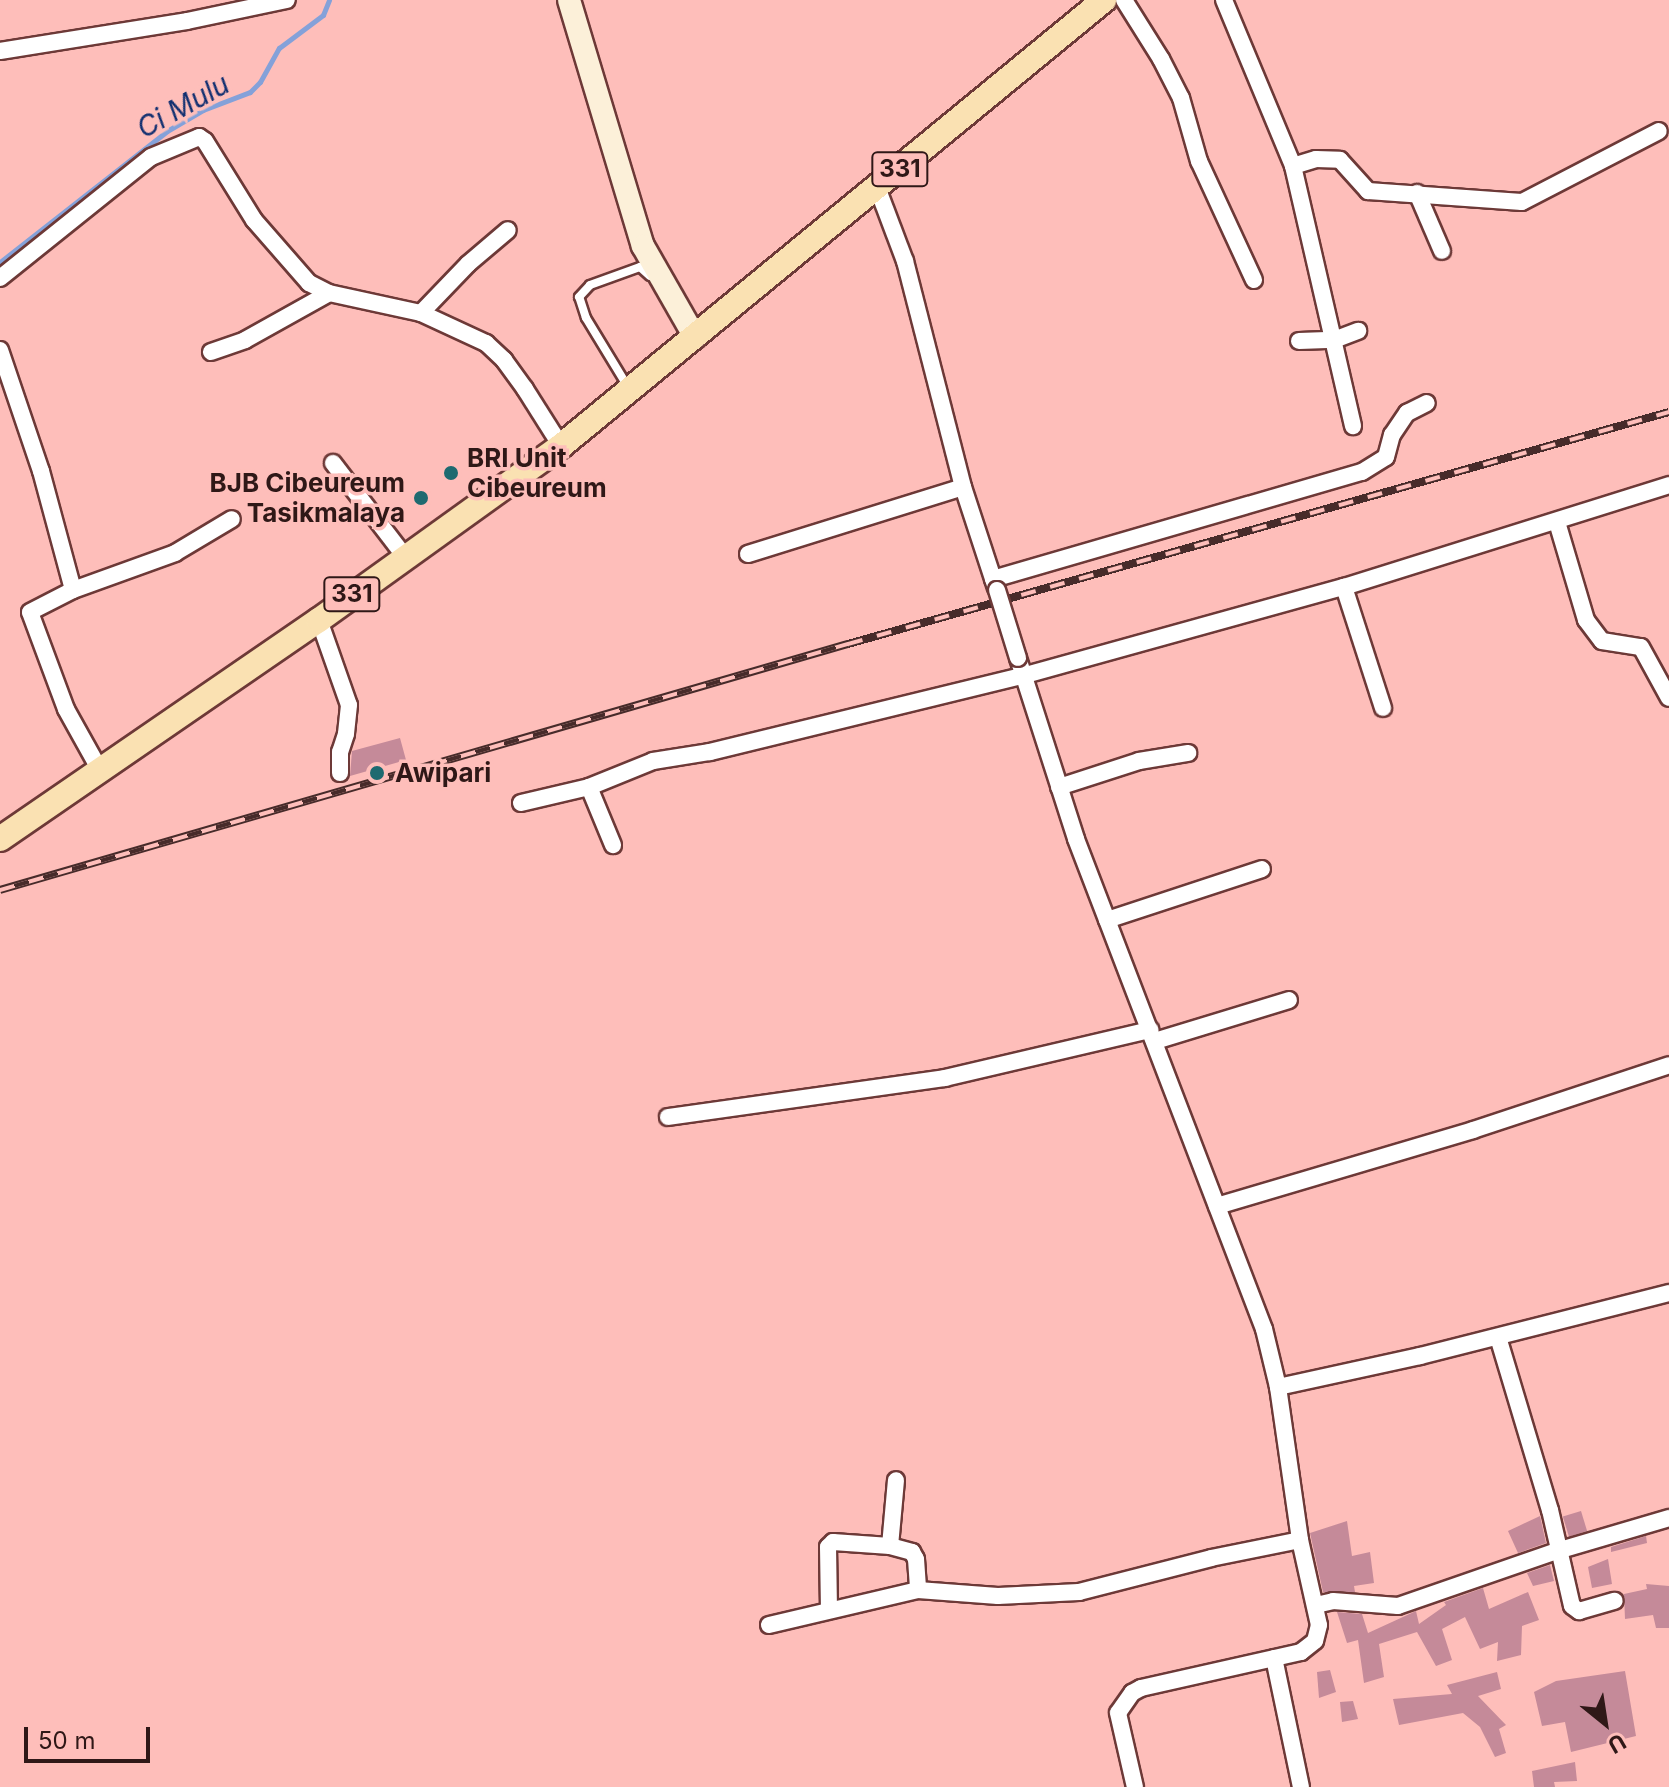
<!DOCTYPE html>
<style>
body{margin:0}
#map{position:relative;width:1669px;height:1787px;overflow:hidden;background:#febeba;font-family:Inter,sans-serif}
div>[style]{position:absolute}
[style*='--x']{left:calc(var(--x)*1px);top:calc(var(--y)*1px);width:calc(var(--w)*1px);rotate:calc(var(--a)*1deg)}
.stream>*{height:5px;margin:-2.5px;padding:0 2.5px;transform-origin:2.5px;border-radius:2.5px;background:#84a1d9}
.building>*{inset:0;background:#c58a99;transform-origin:0 0}
.roads{filter:drop-shadow(2px 0 #6d3937) drop-shadow(-2px 0 #6d3937) drop-shadow(0 2px #6d3937) drop-shadow(0 -2px #6d3937)}
.lane>*{height:8px;margin:-4px;padding:0 4px;transform-origin:4px;border-radius:4px;background:#fff}
.street>*{height:16px;margin:-8px;padding:0 8px;transform-origin:8px;border-radius:8px;background:#fff}
.secondary>*{height:22px;margin:-11px;padding:0 11px;transform-origin:11px;border-radius:11px;background:#fcf0d9}
.primary>*{height:24px;margin:-12px;padding:0 12px;transform-origin:12px;border-radius:12px;background:#fae1b2}
.rail>*{height:8px;margin-top:-4px;transform-origin:0;background:repeating-linear-gradient(90deg,#febeba 0 15px,#472b2a 0 30px);box-sizing:border-box;border-block:2px solid #472b2a}
.bridges{filter:drop-shadow(2px 0 #6d3937) drop-shadow(-2px 0 #6d3937) drop-shadow(0 2px #6d3937) drop-shadow(0 -2px #6d3937)}
.street-bridge>*{height:16px;margin:-8px;padding:0 8px;transform-origin:8px;border-radius:8px;background:#fff}
.dots>*{width:22px;height:22px;translate:-50% -50%;box-sizing:border-box;border:4px solid #febeba;border-radius:50%}
span{translate:-50% -50%;white-space:nowrap;text-align:center;line-height:1.15;-webkit-text-stroke:7px #febeba;paint-order:stroke}
.shield-label span{padding:2px 6px;background:#febeba;border:2px solid;border-radius:6px;-webkit-text-stroke-width:0}
.shield-label{font-size:24px;color:#2f1817;font-weight:700}
.poi-label{font-size:26px;color:#2f1817;font-weight:700}
.left{translate:0 -50%;text-align:left}
.right{translate:-100% -50%;text-align:right}
.water-label{font-size:28px;color:#112f70;font-style:italic}
.north{position:absolute;left:1565px;top:1683px;width:80px;height:80px;-webkit-text-stroke:6px #febeba;paint-order:stroke;rotate:150deg;font-size:22px;font-weight:700;line-height:32px;text-align:center;color:#2f1817}
.north::after{content:'';display:block;margin:auto;width:28px;height:36px;background:#2f1817;clip-path:polygon(50% 0,100% 100%,50% 72%,0 100%)}
.scale{position:absolute;left:24px;top:1727px;width:126px;height:36px;box-sizing:border-box;border:4px solid #2f1817;border-top:0;padding-left:10px;font-size:24px;line-height:28px;white-space:nowrap;color:#2f1817;-webkit-text-stroke:6px #febeba;paint-order:stroke}
</style>
<div id="map">
<div class="stream">
<i style="--x:0;--y:262;--w:212;--a:-38.1"></i>
<i style="--x:167;--y:131;--w:42;--a:-30.3"></i>
<i style="--x:203;--y:110;--w:50;--a:-21"></i>
<i style="--x:250;--y:92;--w:14;--a:-45"></i>
<i style="--x:260;--y:82;--w:39;--a:-61"></i>
<i style="--x:279;--y:48;--w:55;--a:-36.9"></i>
<i style="--x:323;--y:15;--w:16;--a:-68"></i>
</div>
<div class="building">
<i style="clip-path:polygon(400px 738px,406px 760px,350px 776px,352px 751px)"></i>
<i style="left:1581px;top:1511px;width:21px;height:19px;rotate:73deg"></i>
<i style="clip-path:polygon(1540px 1516px,1546px 1543px,1518px 1553px,1508px 1531px)"></i>
<i style="clip-path:polygon(1347px 1521px,1352px 1556px,1370px 1552px,1374px 1583px,1354px 1586px,1355px 1592px,1323px 1592px,1310px 1533px)"></i>
<i style="clip-path:polygon(1646px 1536px,1647px 1543px,1611px 1552px,1611px 1547px)"></i>
<i style="clip-path:polygon(1608px 1559px,1612px 1584px,1592px 1588px,1588px 1567px)"></i>
<i style="clip-path:polygon(1550px 1565px,1554px 1581px,1533px 1586px,1527px 1573px)"></i>
<i style="clip-path:polygon(1646px 1584px,1669px 1586px,1669px 1628px,1656px 1628px,1653px 1615px,1625px 1619px,1624px 1594px,1647px 1589px)"></i>
<i style="clip-path:polygon(1483px 1588px,1489px 1609px,1528px 1592px,1539px 1620px,1522px 1626px,1521px 1655px,1497px 1661px,1498px 1642px,1480px 1649px,1465px 1617px,1442px 1629px,1452px 1660px,1436px 1666px,1417px 1632px,1379px 1644px,1384px 1677px,1364px 1683px,1358px 1640px,1347px 1643px,1337px 1612px,1362px 1614px,1368px 1633px,1416px 1611px,1419px 1624px,1446px 1605px,1444px 1602px)"></i>
<i style="clip-path:polygon(1330px 1670px,1336px 1692px,1319px 1698px,1317px 1672px)"></i>
<i style="clip-path:polygon(1625px 1671px,1636px 1736px,1571px 1752px,1565px 1722px,1542px 1726px,1534px 1692px,1556px 1681px)"></i>
<i style="clip-path:polygon(1497px 1672px,1501px 1689px,1478px 1696px,1506px 1725px,1499px 1729px,1506px 1753px,1495px 1757px,1480px 1727px,1463px 1713px,1399px 1725px,1393px 1699px,1452px 1694px,1447px 1685px)"></i>
<i style="clip-path:polygon(1353px 1701px,1358px 1719px,1342px 1722px,1340px 1702px)"></i>
<i style="clip-path:polygon(1575px 1762px,1577px 1781px,1554px 1782px,1555px 1787px,1534px 1787px,1532px 1771px)"></i>
</div>
<div class="roads">
<div class="lane">
<i style="--x:628;--y:387;--w:81;--a:-121.3"></i>
<i style="--x:586;--y:318;--w:22;--a:-108"></i>
<i style="--x:579;--y:297;--w:16;--a:-47"></i>
<i style="--x:590;--y:285;--w:53;--a:-19.8"></i>
<i style="--x:640;--y:267;--w:13;--a:42"></i>
</div>
<div class="street">
<i style="--x:1124;--y:0;--w:70;--a:57.9"></i>
<i style="--x:1161;--y:59;--w:44;--a:62.9"></i>
<i style="--x:1181;--y:98;--w:66;--a:74.1"></i>
<i style="--x:1199;--y:161;--w:131;--a:65.2"></i>
<i style="--x:1224;--y:0;--w:180;--a:67.4"></i>
<i style="--x:1293;--y:166;--w:267;--a:77"></i>
<i style="--x:0;--y:51;--w:189;--a:-9.1"></i>
<i style="--x:187;--y:21;--w:102;--a:-11.9"></i>
<i style="--x:1293;--y:166;--w:24;--a:-17"></i>
<i style="--x:1316;--y:159;--w:24;--a:2"></i>
<i style="--x:1340;--y:160;--w:42;--a:47.9"></i>
<i style="--x:1368;--y:191;--w:154;--a:4.1"></i>
<i style="--x:1522;--y:202;--w:154;--a:-27.4"></i>
<i style="--x:877;--y:187;--w:79;--a:69.3"></i>
<i style="--x:905;--y:261;--w:233;--a:75.6"></i>
<i style="--x:963;--y:487;--w:106;--a:71.9"></i>
<i style="--x:1417;--y:193;--w:63;--a:66.7"></i>
<i style="--x:0;--y:278;--w:193;--a:-38.7"></i>
<i style="--x:151;--y:157;--w:52;--a:-22.6"></i>
<i style="--x:199;--y:137;--w:7;--a:34"></i>
<i style="--x:205;--y:141;--w:93;--a:58.2"></i>
<i style="--x:254;--y:220;--w:84;--a:48.9"></i>
<i style="--x:309;--y:283;--w:22;--a:27"></i>
<i style="--x:329;--y:293;--w:94;--a:12.3"></i>
<i style="--x:421;--y:313;--w:72;--a:24.8"></i>
<i style="--x:486;--y:343;--w:25;--a:43"></i>
<i style="--x:504;--y:360;--w:36;--a:54"></i>
<i style="--x:525;--y:389;--w:67;--a:57.7"></i>
<i style="--x:421;--y:313;--w:68;--a:-46.2"></i>
<i style="--x:468;--y:264;--w:52;--a:-40.4"></i>
<i style="--x:1299;--y:341;--w:35;--a:-2"></i>
<i style="--x:1334;--y:340;--w:26;--a:-21"></i>
<i style="--x:0;--y:350;--w:128;--a:71.3"></i>
<i style="--x:41;--y:471;--w:123;--a:74.9"></i>
<i style="--x:211;--y:352;--w:36;--a:-19"></i>
<i style="--x:245;--y:340;--w:96;--a:-29.2"></i>
<i style="--x:333;--y:463;--w:118;--a:52.5"></i>
<i style="--x:1557;--y:522;--w:102;--a:73.5"></i>
<i style="--x:1586;--y:620;--w:26;--a:53"></i>
<i style="--x:1602;--y:641;--w:39;--a:9"></i>
<i style="--x:1641;--y:647;--w:58;--a:61.2"></i>
<i style="--x:748;--y:554;--w:225;--a:-17.3"></i>
<i style="--x:993;--y:579;--w:384;--a:-16.2"></i>
<i style="--x:1362;--y:472;--w:28;--a:-32"></i>
<i style="--x:1386;--y:457;--w:23;--a:-75"></i>
<i style="--x:1392;--y:435;--w:27;--a:-56"></i>
<i style="--x:1407;--y:413;--w:22;--a:-27"></i>
<i style="--x:1344;--y:587;--w:127;--a:72.1"></i>
<i style="--x:319;--y:620;--w:90;--a:70.6"></i>
<i style="--x:349;--y:705;--w:29;--a:96"></i>
<i style="--x:346;--y:734;--w:19;--a:108"></i>
<i style="--x:340;--y:752;--w:21;--a:90"></i>
<i style="--x:1018;--y:658;--w:190;--a:72.2"></i>
<i style="--x:1076;--y:839;--w:525;--a:69.01"></i>
<i style="--x:1264;--y:1329;--w:60;--a:76.4"></i>
<i style="--x:1278;--y:1387;--w:155;--a:81.8"></i>
<i style="--x:1300;--y:1540;--w:87;--a:77.4"></i>
<i style="--x:1319;--y:1625;--w:16;--a:104"></i>
<i style="--x:1315;--y:1641;--w:18;--a:142"></i>
<i style="--x:1301;--y:1652;--w:164;--a:167.3"></i>
<i style="--x:1141;--y:1688;--w:10;--a:151"></i>
<i style="--x:1132;--y:1693;--w:24;--a:125"></i>
<i style="--x:1118;--y:1713;--w:76;--a:77.1"></i>
<i style="--x:101;--y:772;--w:72;--a:-119.1"></i>
<i style="--x:66;--y:709;--w:103;--a:-110.4"></i>
<i style="--x:30;--y:612;--w:48;--a:-27.1"></i>
<i style="--x:73;--y:590;--w:109;--a:-19.9"></i>
<i style="--x:175;--y:553;--w:66;--a:-30.8"></i>
<i style="--x:589;--y:787;--w:63;--a:67.5"></i>
<i style="--x:1059;--y:787;--w:84;--a:-18"></i>
<i style="--x:1139;--y:761;--w:50;--a:-9.3"></i>
<i style="--x:521;--y:803;--w:70;--a:-13.2"></i>
<i style="--x:589;--y:787;--w:69;--a:-22.1"></i>
<i style="--x:653;--y:761;--w:58;--a:-9"></i>
<i style="--x:710;--y:752;--w:321;--a:-13.7"></i>
<i style="--x:1022;--y:676;--w:334;--a:-15.5"></i>
<i style="--x:1344;--y:587;--w:341;--a:-17.4"></i>
<i style="--x:1107;--y:920;--w:163;--a:-18.2"></i>
<i style="--x:1155;--y:1041;--w:140;--a:-17"></i>
<i style="--x:668;--y:1117;--w:280;--a:-8"></i>
<i style="--x:945;--y:1078;--w:211;--a:-13.2"></i>
<i style="--x:1217;--y:1206;--w:267;--a:-16.5"></i>
<i style="--x:1473;--y:1130;--w:206;--a:-18.3"></i>
<i style="--x:1498;--y:1337;--w:181;--a:73.3"></i>
<i style="--x:1550;--y:1510;--w:98;--a:77.1"></i>
<i style="--x:1572;--y:1606;--w:9;--a:36"></i>
<i style="--x:1579;--y:1611;--w:37;--a:-16"></i>
<i style="--x:1278;--y:1387;--w:145;--a:-12.3"></i>
<i style="--x:1420;--y:1356;--w:257;--a:-14.2"></i>
<i style="--x:890;--y:1546;--w:66;--a:-84.8"></i>
<i style="--x:1316;--y:1605;--w:17;--a:-13"></i>
<i style="--x:1333;--y:1601;--w:65;--a:4.4"></i>
<i style="--x:1398;--y:1606;--w:168;--a:-19.1"></i>
<i style="--x:1557;--y:1551;--w:117;--a:-16.4"></i>
<i style="--x:829;--y:1610;--w:63;--a:-90.9"></i>
<i style="--x:828;--y:1547;--w:7;--a:-45"></i>
<i style="--x:833;--y:1542;--w:57;--a:4"></i>
<i style="--x:890;--y:1546;--w:23;--a:15"></i>
<i style="--x:912;--y:1552;--w:8;--a:60"></i>
<i style="--x:916;--y:1559;--w:31;--a:86"></i>
<i style="--x:769;--y:1625;--w:153;--a:-13.2"></i>
<i style="--x:918;--y:1590;--w:80;--a:4.3"></i>
<i style="--x:998;--y:1596;--w:81;--a:-2.8"></i>
<i style="--x:1079;--y:1592;--w:136;--a:-14.4"></i>
<i style="--x:1211;--y:1558;--w:91;--a:-11.4"></i>
<i style="--x:1274;--y:1658;--w:132;--a:78.2"></i>
</div>
<div class="secondary">
<i style="--x:569;--y:0;--w:257;--a:73.3"></i>
<i style="--x:643;--y:246;--w:105;--a:60.3"></i>
</div>
<div class="primary">
<i style="--x:0;--y:839;--w:387;--a:-34.5"></i>
<i style="--x:319;--y:620;--w:298;--a:-35.7"></i>
<i style="--x:561;--y:446;--w:703;--a:-39.4"></i>
</div>
</div>
<div class="rail">
<i style="--x:0;--y:890;--w:883;--a:-16.18"></i>
<i style="--x:848;--y:644;--w:853;--a:-15.78"></i>
</div>
<div class="bridges">
<div class="street-bridge">
<i style="--x:997;--y:590;--w:71;--a:72.8"></i>
</div>
</div>
<div class="dots">
<i style="left:451px;top:473px;background:#1e6a70"></i>
<i style="left:421px;top:498px;background:#1e6a70"></i>
<i style="left:377px;top:773px;background:#1e6a70"></i>
</div>
<div class="shield-label">
<span style="left:900px;top:169px">331</span>
<span style="left:352px;top:594px">331</span>
</div>
<div class="poi-label">
<span class="left" style="left:467px;top:473px">BRI Unit<br>Cibeureum</span>
<span class="right" style="left:405px;top:498px">BJB Cibeureum<br>Tasikmalaya</span>
<span class="left" style="left:395px;top:773px">Awipari</span>
</div>
<div class="water-label">
<span style="left:183px;top:106px;rotate:-29deg">Ci Mulu</span>
</div>
<div class="north">U</div>
<div class="scale">50 m</div>
</div>
